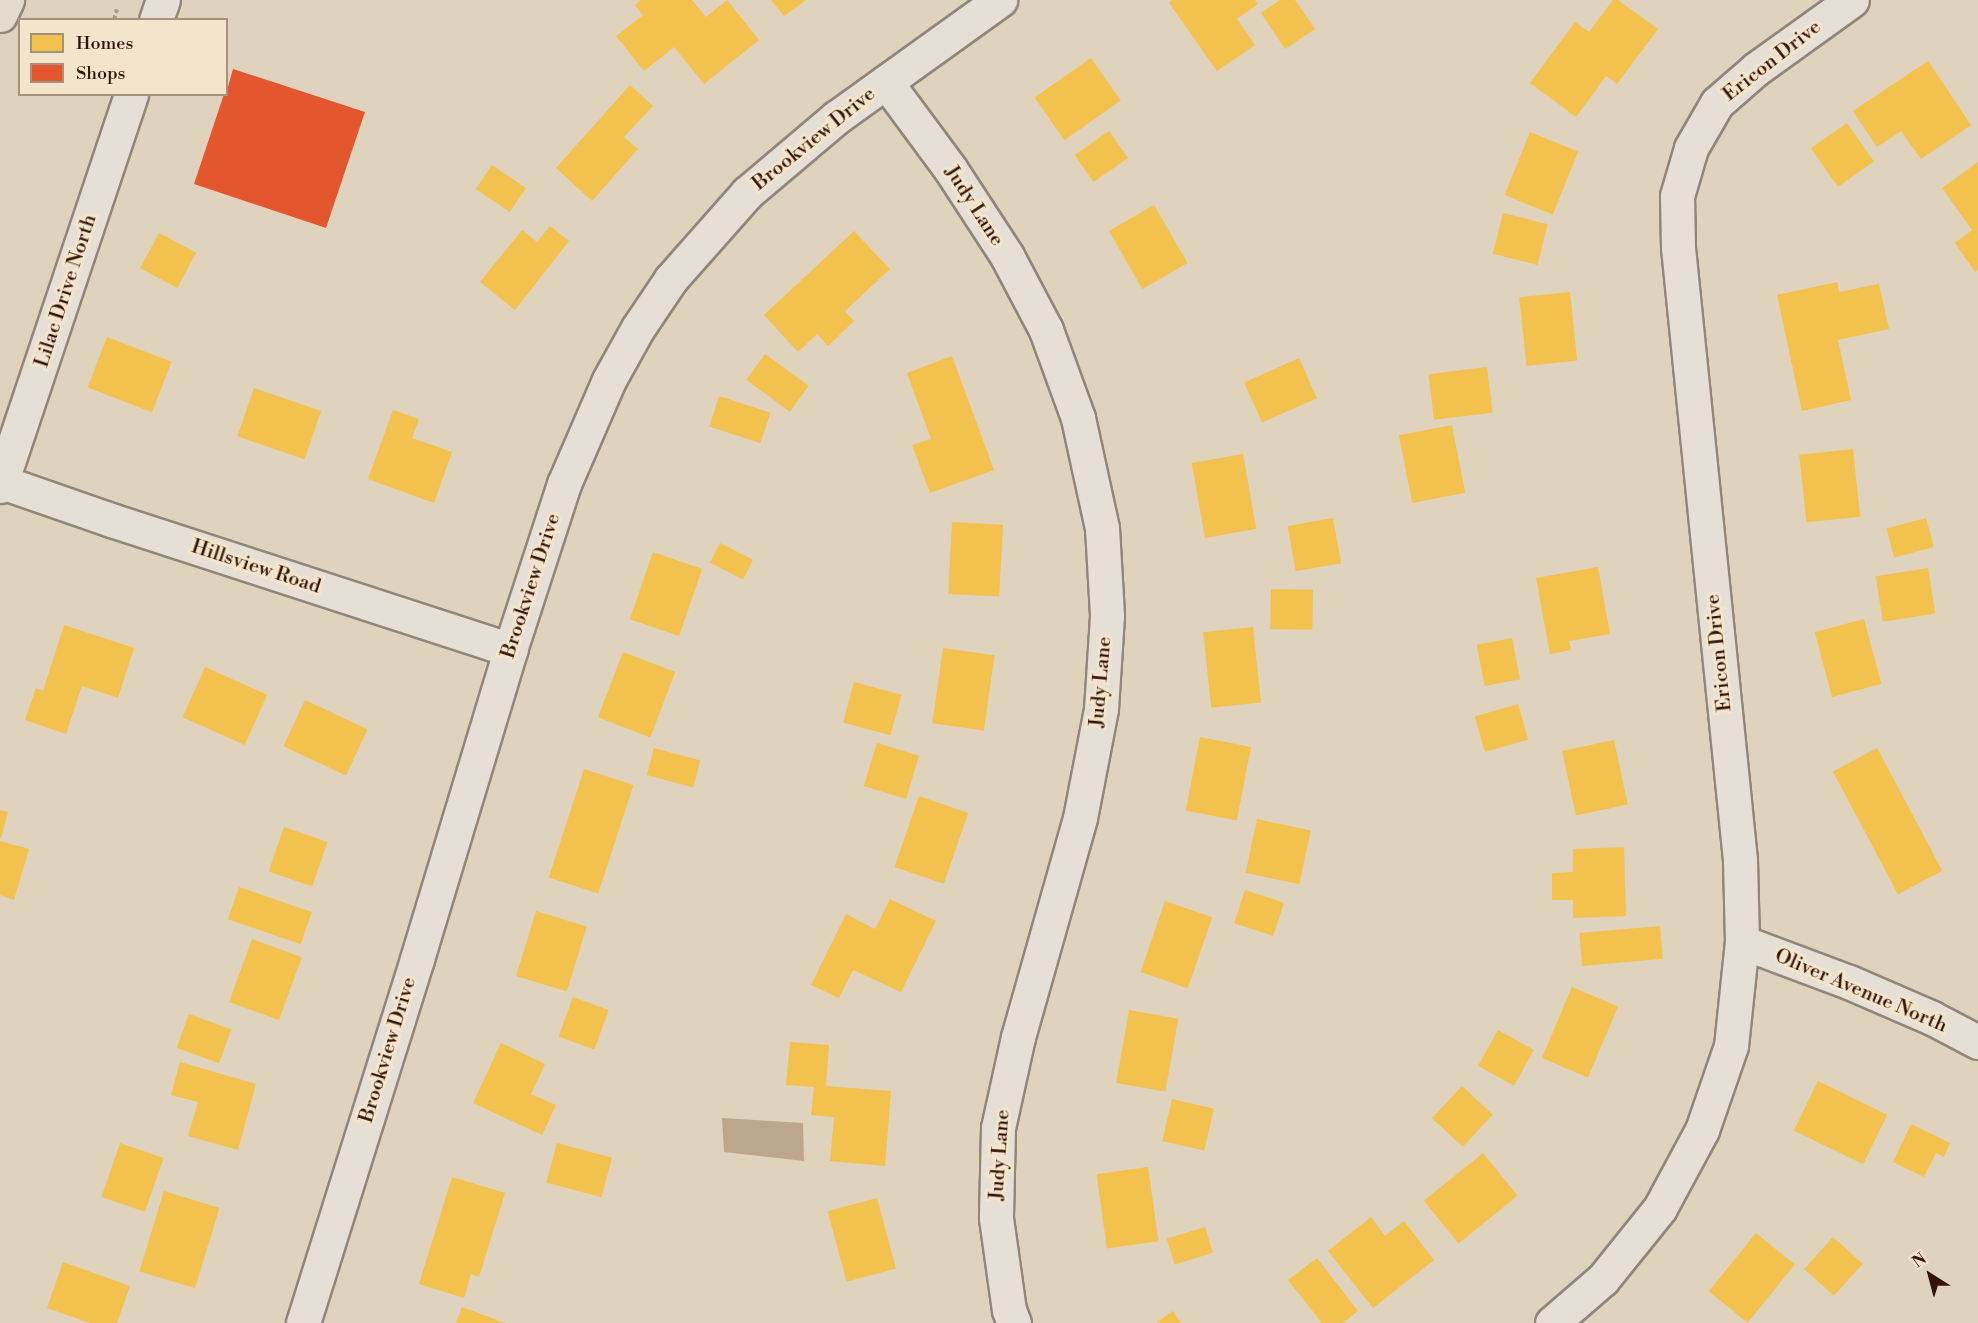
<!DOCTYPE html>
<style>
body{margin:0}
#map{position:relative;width:1978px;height:1323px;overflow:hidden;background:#dfd3be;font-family:"Libre Bodoni",serif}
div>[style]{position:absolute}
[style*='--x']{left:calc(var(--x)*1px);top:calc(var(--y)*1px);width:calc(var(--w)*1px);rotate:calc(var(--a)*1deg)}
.water>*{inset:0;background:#bca78c}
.homes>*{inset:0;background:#f2c14e;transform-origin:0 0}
.shops>*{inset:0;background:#e4572e}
.path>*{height:4px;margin-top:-2px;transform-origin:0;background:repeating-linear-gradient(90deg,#a49b92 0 4.5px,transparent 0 7.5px)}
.roads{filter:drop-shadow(2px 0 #918679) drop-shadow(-2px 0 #918679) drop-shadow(0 2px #918679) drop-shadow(0 -2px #918679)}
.minor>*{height:33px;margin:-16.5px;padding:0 16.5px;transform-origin:16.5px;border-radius:16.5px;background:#e5dfd5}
.motorway>*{height:33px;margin:-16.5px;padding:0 16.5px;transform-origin:16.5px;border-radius:16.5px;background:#e1dacd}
span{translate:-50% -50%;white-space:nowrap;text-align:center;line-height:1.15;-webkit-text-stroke:6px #f3e5cc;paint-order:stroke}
.street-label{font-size:20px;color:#321307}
.legend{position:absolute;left:18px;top:18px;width:210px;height:78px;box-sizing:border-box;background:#f3e5cc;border:2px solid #a6917d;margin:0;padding:8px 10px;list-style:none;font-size:18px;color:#321307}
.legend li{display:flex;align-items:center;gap:12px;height:30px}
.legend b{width:30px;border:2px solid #a6917d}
.north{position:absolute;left:1900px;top:1245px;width:60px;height:60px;-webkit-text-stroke:4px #f3e5cc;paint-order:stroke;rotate:324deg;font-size:16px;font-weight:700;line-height:24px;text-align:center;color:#321307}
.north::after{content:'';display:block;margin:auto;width:21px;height:27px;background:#321307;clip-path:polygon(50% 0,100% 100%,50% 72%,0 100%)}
</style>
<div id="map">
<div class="water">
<i style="clip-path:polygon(722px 1118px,803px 1123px,804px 1161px,724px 1152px)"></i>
</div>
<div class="homes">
<i style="clip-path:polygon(641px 0,692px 0,706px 17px,727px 0,759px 40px,704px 84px,674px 47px,644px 71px,616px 36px,643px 15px,635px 5px)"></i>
<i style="clip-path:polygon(771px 0,806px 0,784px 16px)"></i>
<i style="clip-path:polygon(1172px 0,1255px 0,1258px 4px,1237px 19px,1255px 45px,1217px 71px,1169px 3px)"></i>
<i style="clip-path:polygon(1280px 0,1295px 0,1315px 29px,1285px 49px,1261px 13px)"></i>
<i style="clip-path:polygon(1613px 0,1618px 0,1658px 29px,1617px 84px,1606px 76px,1576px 117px,1530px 83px,1575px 22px,1589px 32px)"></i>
<i style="left:1091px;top:58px;width:52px;height:69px;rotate:55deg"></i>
<i style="clip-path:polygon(1928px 61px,1971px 125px,1921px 159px,1901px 131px,1877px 147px,1853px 111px)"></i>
<i style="clip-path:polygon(630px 85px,653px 106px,624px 137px,638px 149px,592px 201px,556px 168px)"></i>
<i style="left:1847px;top:123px;width:47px;height:44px;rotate:55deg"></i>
<i style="left:1109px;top:131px;width:33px;height:42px;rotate:55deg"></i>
<i style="left:1530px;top:132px;width:52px;height:68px;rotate:22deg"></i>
<i style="clip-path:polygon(1978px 162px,1978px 270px,1975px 272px,1955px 243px,1972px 230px,1942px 188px)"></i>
<i style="left:492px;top:165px;width:41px;height:29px;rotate:34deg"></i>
<i style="left:1154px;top:205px;width:67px;height:52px;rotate:60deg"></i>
<i style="left:1503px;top:213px;width:46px;height:42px;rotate:14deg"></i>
<i style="clip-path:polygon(550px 226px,569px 241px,515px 310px,480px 282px,522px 230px,537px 242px)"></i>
<i style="clip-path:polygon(854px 231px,890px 269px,845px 311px,854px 321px,828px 346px,817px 334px,798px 352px,764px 315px)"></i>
<i style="left:159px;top:233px;width:42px;height:40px;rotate:28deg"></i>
<i style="clip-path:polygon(1837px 282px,1839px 292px,1879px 284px,1889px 329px,1838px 340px,1851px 400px,1802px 411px,1777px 295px)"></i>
<i style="left:1570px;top:292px;width:69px;height:51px;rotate:84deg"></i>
<i style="left:107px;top:337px;width:69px;height:54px;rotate:21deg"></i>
<i style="left:765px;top:354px;width:54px;height:32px;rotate:36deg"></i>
<i style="clip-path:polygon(952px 356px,994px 470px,930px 493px,912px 445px,931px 439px,907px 373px)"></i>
<i style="left:1299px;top:358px;width:44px;height:60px;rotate:66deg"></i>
<i style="left:1487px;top:367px;width:46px;height:59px;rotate:83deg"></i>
<i style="left:254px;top:388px;width:71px;height:51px;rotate:19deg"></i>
<i style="left:719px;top:396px;width:54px;height:32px;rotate:18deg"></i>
<i style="clip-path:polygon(393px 410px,419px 419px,412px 438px,452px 452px,434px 503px,368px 479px)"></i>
<i style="left:1452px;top:425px;width:69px;height:54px;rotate:79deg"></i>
<i style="left:1853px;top:449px;width:68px;height:54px;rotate:84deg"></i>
<i style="left:1243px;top:454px;width:76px;height:52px;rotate:80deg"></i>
<i style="left:1333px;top:518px;width:46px;height:46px;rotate:80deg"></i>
<i style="left:1926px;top:518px;width:30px;height:41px;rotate:75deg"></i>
<i style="left:952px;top:522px;width:51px;height:72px;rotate:3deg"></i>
<i style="left:720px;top:543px;width:37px;height:22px;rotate:27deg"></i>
<i style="left:653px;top:552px;width:52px;height:71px;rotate:19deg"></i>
<i style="clip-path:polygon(1598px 567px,1610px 634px,1569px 641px,1571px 650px,1550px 654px,1536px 578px)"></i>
<i style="left:1928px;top:568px;width:46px;height:53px;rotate:81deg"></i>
<i style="left:1271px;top:589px;width:42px;height:40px;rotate:1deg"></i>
<i style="left:1864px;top:619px;width:67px;height:51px;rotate:75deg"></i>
<i style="clip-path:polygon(64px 625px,134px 648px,118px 698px,82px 686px,66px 734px,25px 720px,36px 688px,43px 691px)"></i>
<i style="left:1253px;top:627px;width:76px;height:50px;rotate:84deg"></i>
<i style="left:1512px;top:638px;width:42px;height:36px;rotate:79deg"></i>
<i style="left:943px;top:648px;width:52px;height:76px;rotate:8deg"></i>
<i style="left:623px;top:652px;width:56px;height:70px;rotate:21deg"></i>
<i style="left:205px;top:667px;width:68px;height:55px;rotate:24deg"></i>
<i style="left:854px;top:682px;width:49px;height:42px;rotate:15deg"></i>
<i style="left:305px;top:700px;width:69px;height:51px;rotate:25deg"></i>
<i style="left:1518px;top:704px;width:37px;height:45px;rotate:74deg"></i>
<i style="left:1200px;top:737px;width:52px;height:75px;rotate:11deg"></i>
<i style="left:1614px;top:740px;width:66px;height:53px;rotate:78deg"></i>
<i style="left:877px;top:743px;width:44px;height:45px;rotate:17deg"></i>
<i style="left:654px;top:748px;width:48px;height:28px;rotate:15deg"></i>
<i style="left:1877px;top:748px;width:139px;height:50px;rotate:62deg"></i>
<i style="left:584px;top:769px;width:52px;height:114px;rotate:18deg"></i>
<i style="left:919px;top:796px;width:52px;height:75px;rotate:19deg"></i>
<i style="clip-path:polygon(0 810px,8px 812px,1px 838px,0 838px)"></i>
<i style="left:1257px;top:819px;width:55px;height:55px;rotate:12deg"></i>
<i style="left:284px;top:827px;width:46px;height:47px;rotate:19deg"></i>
<i style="clip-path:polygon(0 841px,29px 849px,14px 900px,0 895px)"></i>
<i style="clip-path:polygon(1624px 847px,1626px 916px,1573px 918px,1573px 900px,1552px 900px,1552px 873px,1573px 872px,1573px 849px)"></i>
<i style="left:239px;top:887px;width:77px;height:34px;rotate:19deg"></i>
<i style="left:1245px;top:890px;width:41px;height:35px;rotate:18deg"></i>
<i style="clip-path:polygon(890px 899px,936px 921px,901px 992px,853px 970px,839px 998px,811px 985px,846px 914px,875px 929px)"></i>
<i style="left:1165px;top:901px;width:50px;height:75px;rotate:19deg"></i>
<i style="left:536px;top:911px;width:53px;height:68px;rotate:17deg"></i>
<i style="left:1660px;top:926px;width:33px;height:81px;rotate:85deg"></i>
<i style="left:252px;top:939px;width:53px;height:67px;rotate:20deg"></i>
<i style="left:1572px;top:987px;width:50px;height:77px;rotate:23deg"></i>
<i style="left:573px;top:997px;width:38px;height:42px;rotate:20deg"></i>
<i style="left:1129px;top:1010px;width:50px;height:74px;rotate:10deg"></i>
<i style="left:189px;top:1014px;width:45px;height:36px;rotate:20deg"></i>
<i style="left:1498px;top:1030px;width:41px;height:41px;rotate:29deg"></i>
<i style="clip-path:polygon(790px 1042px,829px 1045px,826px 1086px,891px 1091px,885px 1166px,830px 1161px,834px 1117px,811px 1115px,814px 1087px,786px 1085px)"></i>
<i style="clip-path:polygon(501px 1043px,545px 1064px,531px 1094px,556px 1105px,542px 1135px,473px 1103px)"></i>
<i style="clip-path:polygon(180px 1062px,256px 1084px,238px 1150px,188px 1136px,198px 1102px,171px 1095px)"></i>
<i style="left:1818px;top:1081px;width:77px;height:55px;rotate:26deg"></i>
<i style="left:1462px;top:1086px;width:42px;height:44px;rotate:43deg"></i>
<i style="left:1172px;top:1099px;width:43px;height:43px;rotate:13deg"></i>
<i style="clip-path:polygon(1911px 1124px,1950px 1143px,1944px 1157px,1936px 1153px,1924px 1177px,1893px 1162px)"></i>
<i style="left:120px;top:1143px;width:46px;height:57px;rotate:19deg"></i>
<i style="left:557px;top:1143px;width:57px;height:41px;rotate:15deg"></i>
<i style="left:1483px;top:1153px;width:55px;height:76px;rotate:51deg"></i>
<i style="left:1148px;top:1167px;width:75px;height:52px;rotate:82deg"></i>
<i style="clip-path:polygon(452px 1177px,505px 1193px,479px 1277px,471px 1274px,464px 1298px,419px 1284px)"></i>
<i style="left:164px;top:1191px;width:58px;height:84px;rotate:17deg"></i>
<i style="left:877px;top:1198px;width:73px;height:51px;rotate:75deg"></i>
<i style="clip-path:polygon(1371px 1217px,1385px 1236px,1404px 1221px,1434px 1260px,1373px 1308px,1328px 1251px)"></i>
<i style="left:1205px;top:1227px;width:27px;height:40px;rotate:73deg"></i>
<i style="left:1756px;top:1233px;width:50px;height:75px;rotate:39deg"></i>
<i style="left:1833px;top:1237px;width:40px;height:43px;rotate:42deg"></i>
<i style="clip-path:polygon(1317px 1258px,1358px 1311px,1343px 1323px,1322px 1323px,1288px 1280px)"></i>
<i style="clip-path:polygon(63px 1262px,130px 1286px,117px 1323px,90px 1323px,47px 1308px)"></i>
<i style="clip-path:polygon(462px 1307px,505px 1323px,456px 1323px)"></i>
<i style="clip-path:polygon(1173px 1311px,1181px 1323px,1156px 1323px)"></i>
</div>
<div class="shops">
<i style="clip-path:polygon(233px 69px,365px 112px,326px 228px,194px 184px,224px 94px,226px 94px)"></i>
</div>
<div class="path">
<i style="--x:114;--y:20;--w:11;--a:-75"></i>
</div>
<div class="roads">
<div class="minor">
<i style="--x:156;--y:20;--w:21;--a:-71"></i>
<i style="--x:886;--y:82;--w:109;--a:53.5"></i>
<i style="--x:951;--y:170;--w:103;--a:56.9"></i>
<i style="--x:1007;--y:256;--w:84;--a:62.2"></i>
<i style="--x:1046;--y:330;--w:94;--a:70"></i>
<i style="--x:1078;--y:418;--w:113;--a:77.7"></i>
<i style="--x:1102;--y:528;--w:88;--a:86.7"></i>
<i style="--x:1107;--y:616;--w:93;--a:93.7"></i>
<i style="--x:1101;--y:709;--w:111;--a:100.9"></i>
<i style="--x:1080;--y:818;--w:228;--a:105.8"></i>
<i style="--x:1018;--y:1037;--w:93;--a:102.4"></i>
<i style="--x:998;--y:1128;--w:90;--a:91.3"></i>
<i style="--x:996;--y:1218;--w:93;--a:82"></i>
<i style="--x:1009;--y:1310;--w:14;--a:69"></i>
<i style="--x:2;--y:482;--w:115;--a:19.2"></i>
<i style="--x:111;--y:520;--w:420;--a:18"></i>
<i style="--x:0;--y:486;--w:413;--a:-71.5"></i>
<i style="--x:1742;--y:942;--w:114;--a:20.5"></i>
<i style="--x:1849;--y:982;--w:90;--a:23.4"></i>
<i style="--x:1932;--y:1018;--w:52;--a:27.6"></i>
<i style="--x:303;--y:1323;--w:381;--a:-72.6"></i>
<i style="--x:417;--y:959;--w:323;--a:-73.2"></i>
<i style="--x:510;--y:650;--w:175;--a:-72"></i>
<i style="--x:564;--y:484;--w:113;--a:-66.6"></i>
<i style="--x:609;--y:380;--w:60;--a:-60.9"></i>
<i style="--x:638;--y:328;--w:59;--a:-56"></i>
<i style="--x:671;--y:279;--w:115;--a:-48.5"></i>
<i style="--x:747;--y:193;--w:118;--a:-40.2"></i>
<i style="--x:837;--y:117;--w:201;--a:-35.7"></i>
<i style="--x:1552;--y:1323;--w:67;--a:-40.8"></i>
<i style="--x:1603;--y:1279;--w:91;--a:-51.2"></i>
<i style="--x:1660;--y:1208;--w:89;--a:-61.7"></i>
<i style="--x:1702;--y:1130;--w:89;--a:-71"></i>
<i style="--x:1731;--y:1046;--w:105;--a:-84"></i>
<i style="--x:1742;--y:942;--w:82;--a:-91.4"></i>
<i style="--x:1740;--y:860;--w:616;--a:-95.78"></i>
<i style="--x:1678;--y:247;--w:51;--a:-91.1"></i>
<i style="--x:1677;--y:196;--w:50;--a:-73.7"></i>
<i style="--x:1691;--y:148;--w:52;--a:-60"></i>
<i style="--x:1717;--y:103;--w:52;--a:-41.1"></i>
<i style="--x:1756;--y:69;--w:118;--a:-35.7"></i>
</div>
<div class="motorway">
<i style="--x:0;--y:15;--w:17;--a:-65"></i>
</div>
</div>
<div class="street-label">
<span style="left:1772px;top:61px;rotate:-38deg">Ericon Drive</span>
<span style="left:814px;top:139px;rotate:-39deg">Brookview Drive</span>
<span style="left:974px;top:206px;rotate:57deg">Judy Lane</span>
<span style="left:66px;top:291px;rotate:-72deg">Lilac Drive North</span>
<span style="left:256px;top:567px;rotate:18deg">Hillsview Road</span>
<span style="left:531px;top:586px;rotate:-72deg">Brookview Drive</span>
<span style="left:1719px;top:653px;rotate:-96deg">Ericon Drive</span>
<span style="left:1101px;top:682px;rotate:-85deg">Judy Lane</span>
<span style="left:1861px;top:991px;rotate:23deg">Oliver Avenue North</span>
<span style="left:388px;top:1050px;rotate:-73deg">Brookview Drive</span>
<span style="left:1000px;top:1155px;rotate:-86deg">Judy Lane</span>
</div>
<ul class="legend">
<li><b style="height:16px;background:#f2c14e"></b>Homes</li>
<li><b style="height:16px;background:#e4572e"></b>Shops</li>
</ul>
<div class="north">N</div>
</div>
